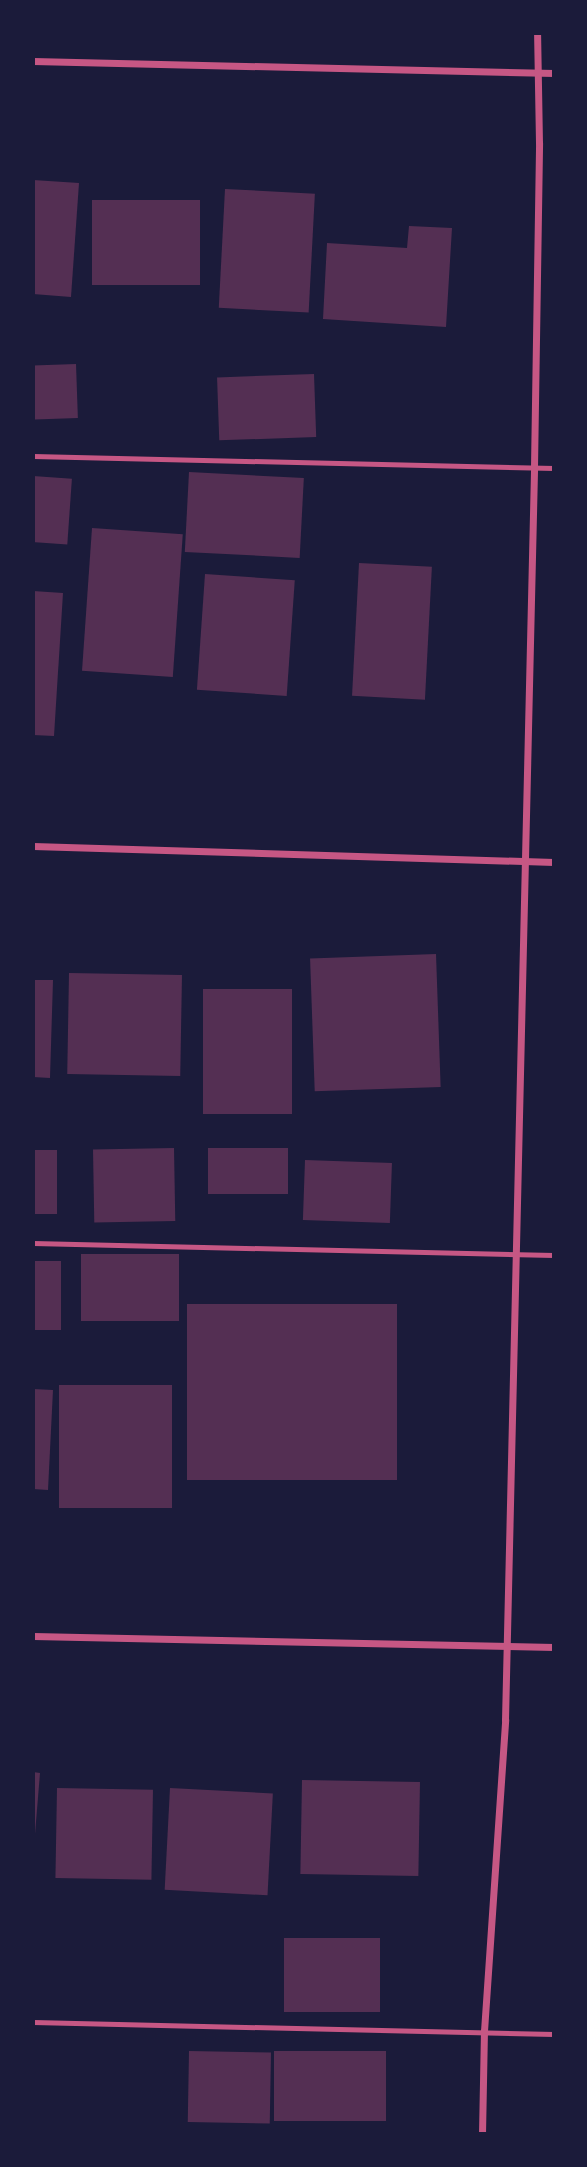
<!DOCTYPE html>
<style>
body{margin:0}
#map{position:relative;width:587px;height:2167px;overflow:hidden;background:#1b1b3a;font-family:Arial,sans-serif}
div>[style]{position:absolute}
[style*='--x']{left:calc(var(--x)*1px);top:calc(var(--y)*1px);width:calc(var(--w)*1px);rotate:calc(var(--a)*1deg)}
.building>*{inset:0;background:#542f53;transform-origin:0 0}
.service>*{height:5px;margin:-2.5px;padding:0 2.5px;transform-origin:2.5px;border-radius:2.5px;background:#c65784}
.minor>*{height:7px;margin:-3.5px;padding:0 3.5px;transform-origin:3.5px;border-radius:3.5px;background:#c65784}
span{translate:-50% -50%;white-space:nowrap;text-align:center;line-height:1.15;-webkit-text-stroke:7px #1b1b3a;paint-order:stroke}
.frame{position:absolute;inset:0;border:35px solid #1b1b3a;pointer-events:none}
</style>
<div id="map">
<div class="building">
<i style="clip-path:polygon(33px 180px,79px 183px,71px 297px,33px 294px)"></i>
<i style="left:225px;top:189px;width:90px;height:119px;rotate:3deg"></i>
<i style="left:92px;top:200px;width:108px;height:85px"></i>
<i style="clip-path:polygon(409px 226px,452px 228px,446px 327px,323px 319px,327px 243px,407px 248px)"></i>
<i style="left:76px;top:364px;width:54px;height:43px;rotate:88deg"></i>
<i style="left:314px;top:374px;width:63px;height:97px;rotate:88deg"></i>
<i style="left:189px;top:472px;width:115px;height:80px;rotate:3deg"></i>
<i style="left:33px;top:476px;width:39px;height:66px;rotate:4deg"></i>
<i style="left:92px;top:528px;width:91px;height:143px;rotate:4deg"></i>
<i style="left:359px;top:563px;width:73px;height:133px;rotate:3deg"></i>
<i style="left:205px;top:574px;width:90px;height:116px;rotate:4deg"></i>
<i style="clip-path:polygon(33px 591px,63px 593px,54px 736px,33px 735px)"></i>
<i style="left:436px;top:954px;width:133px;height:126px;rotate:88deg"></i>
<i style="left:69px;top:973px;width:113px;height:101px;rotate:1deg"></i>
<i style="clip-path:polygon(33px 980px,53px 980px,50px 1078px,33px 1077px)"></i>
<i style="left:203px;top:989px;width:89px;height:125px"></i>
<i style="left:174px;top:1148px;width:73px;height:81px;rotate:89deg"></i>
<i style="left:208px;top:1148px;width:80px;height:46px"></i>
<i style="left:33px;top:1150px;width:24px;height:64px"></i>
<i style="left:305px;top:1160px;width:87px;height:60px;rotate:2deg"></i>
<i style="left:81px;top:1254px;width:98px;height:67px"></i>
<i style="left:33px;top:1261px;width:28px;height:69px"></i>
<i style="left:187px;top:1304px;width:210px;height:176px"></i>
<i style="left:59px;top:1385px;width:113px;height:123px"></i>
<i style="clip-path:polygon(33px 1389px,53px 1390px,48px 1490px,33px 1489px)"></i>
<i style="clip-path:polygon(33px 1772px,40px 1773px,35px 1834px,33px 1834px)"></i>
<i style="left:302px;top:1780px;width:118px;height:94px;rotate:1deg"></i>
<i style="left:57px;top:1788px;width:96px;height:90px;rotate:1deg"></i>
<i style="left:170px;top:1788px;width:103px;height:102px;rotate:3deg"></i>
<i style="left:284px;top:1938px;width:96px;height:74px"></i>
<i style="left:189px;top:2051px;width:82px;height:71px;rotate:1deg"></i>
<i style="left:274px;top:2051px;width:112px;height:70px"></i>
</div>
<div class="service">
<i style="--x:33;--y:456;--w:521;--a:1.32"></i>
<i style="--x:33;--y:1243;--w:521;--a:1.32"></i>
<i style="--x:33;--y:2022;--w:521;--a:1.32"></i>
</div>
<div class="minor">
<i style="--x:33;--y:61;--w:521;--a:1.32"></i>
<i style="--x:33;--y:846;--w:521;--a:1.76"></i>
<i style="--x:33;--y:1636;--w:521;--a:1.21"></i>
<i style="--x:482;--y:2134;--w:103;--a:-88.9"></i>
<i style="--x:484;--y:2031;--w:312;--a:-86.1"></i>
<i style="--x:505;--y:1720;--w:1253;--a:-88.67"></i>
<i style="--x:534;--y:467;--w:324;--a:-89.1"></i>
<i style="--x:539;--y:143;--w:110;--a:-91"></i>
</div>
<div class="frame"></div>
</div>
